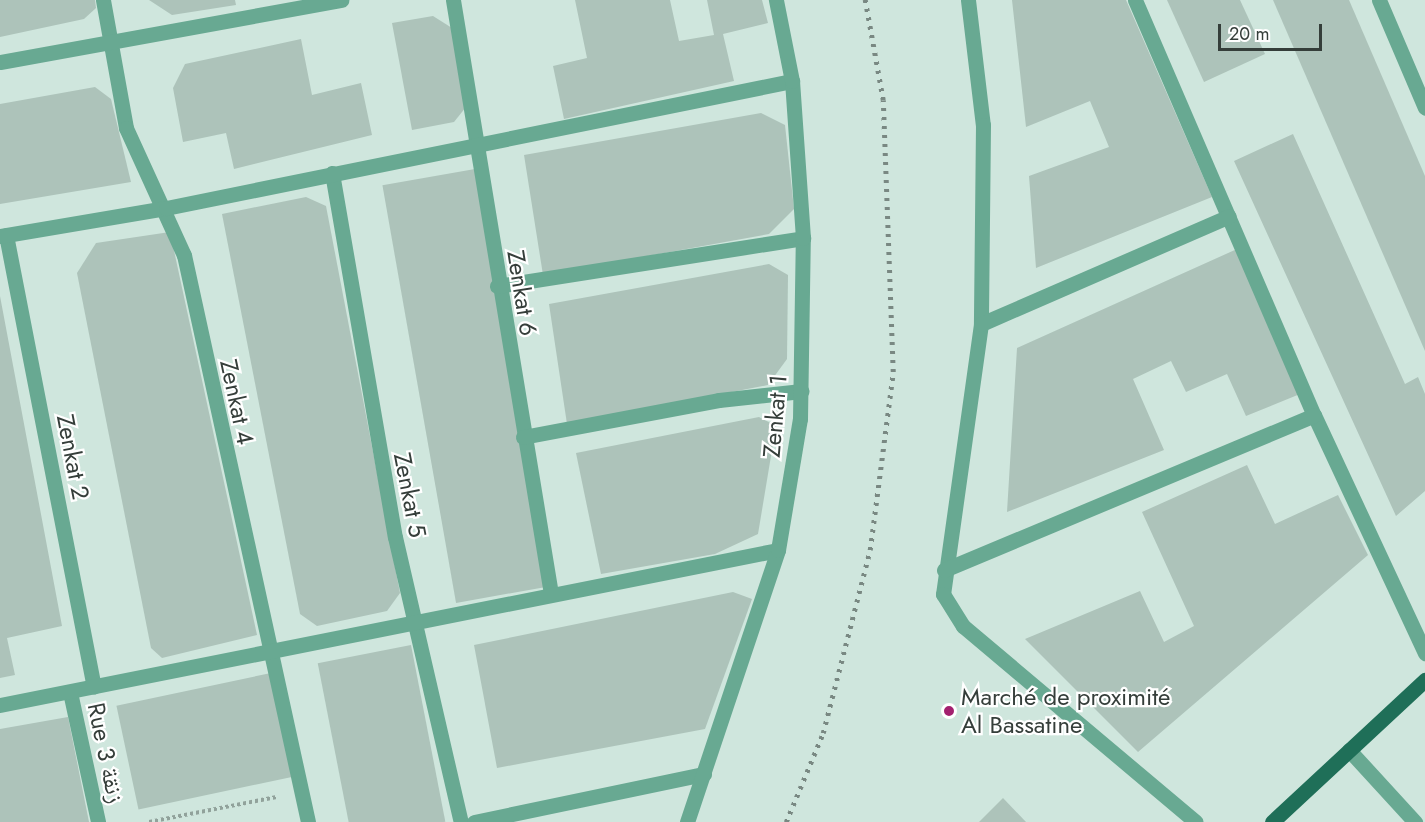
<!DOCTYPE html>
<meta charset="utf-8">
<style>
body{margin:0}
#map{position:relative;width:1425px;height:822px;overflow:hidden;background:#cfe6dd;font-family:Jost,"Noto Naskh Arabic",sans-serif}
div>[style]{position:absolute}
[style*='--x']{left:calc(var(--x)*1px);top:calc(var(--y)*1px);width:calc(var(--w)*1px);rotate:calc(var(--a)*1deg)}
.building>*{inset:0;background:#adc3ba;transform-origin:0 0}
.path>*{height:4px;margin-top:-2px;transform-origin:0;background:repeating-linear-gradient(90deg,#91a29b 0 3px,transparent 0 6px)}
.minor>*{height:15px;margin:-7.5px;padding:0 7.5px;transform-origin:7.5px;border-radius:7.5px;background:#68a992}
.major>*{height:15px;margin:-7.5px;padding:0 7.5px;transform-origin:7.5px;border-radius:7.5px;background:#1f6f58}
.rail>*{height:4.5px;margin-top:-2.25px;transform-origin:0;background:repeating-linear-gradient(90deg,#798882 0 3px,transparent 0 9px)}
.dots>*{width:16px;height:16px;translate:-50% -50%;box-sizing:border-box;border:3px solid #fff;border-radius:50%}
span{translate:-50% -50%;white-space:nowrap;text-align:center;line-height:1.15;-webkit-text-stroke:4.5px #fff;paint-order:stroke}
.street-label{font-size:24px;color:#353e3a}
.poi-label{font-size:24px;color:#353e3a}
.left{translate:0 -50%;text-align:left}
.scale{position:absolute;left:1218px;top:24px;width:104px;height:27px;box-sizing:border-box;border:3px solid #353e3a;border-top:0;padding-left:8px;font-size:18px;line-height:21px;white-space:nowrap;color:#353e3a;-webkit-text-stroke:4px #fff;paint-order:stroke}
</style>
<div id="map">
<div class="building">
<i style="clip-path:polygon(0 0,95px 0,96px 8px,84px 19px,0 37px)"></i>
<i style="clip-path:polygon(149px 0,235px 0,236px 5px,172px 15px)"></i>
<i style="clip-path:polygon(575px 0,670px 0,679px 41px,714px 35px,707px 0,762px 0,768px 23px,723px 34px,734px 81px,564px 119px,553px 66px,587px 58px)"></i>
<i style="clip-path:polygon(1012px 0,1126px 0,1212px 197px,1036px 268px,1029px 176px,1109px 147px,1090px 101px,1026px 127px)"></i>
<i style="clip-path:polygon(1167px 0,1240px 0,1265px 54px,1204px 82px)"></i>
<i style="clip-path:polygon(1273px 0,1349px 0,1425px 176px,1425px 351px)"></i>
<i style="clip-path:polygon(433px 16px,452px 28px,466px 107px,454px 122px,412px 130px,392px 23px)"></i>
<i style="clip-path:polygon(301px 39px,312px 95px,361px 83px,372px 135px,234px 169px,226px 133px,183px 142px,173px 88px,185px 64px)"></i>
<i style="clip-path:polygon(95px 87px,111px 99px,131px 182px,0 204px,0 104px)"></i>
<i style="clip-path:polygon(761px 113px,785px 125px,794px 209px,769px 234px,543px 275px,524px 155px)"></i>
<i style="clip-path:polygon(1293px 134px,1405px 384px,1418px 377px,1425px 394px,1425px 491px,1396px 516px,1234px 161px)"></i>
<i style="left:475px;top:169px;width:424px;height:94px;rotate:80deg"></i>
<i style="clip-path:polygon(306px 197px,326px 206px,400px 593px,387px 611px,317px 626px,300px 614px,222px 214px)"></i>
<i style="clip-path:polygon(170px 232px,257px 635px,162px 658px,151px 648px,77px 273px,96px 243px)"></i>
<i style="clip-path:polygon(1237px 249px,1300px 394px,1246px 416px,1227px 374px,1186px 392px,1171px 361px,1133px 379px,1164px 450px,1007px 512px,1017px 348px)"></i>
<i style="clip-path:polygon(769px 264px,788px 275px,787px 359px,768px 385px,567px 424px,549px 304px)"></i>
<i style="clip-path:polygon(0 296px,62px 626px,7px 638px,15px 675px,0 678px)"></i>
<i style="clip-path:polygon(759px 417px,776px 426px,758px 534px,715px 554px,601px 574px,576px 453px)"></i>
<i style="clip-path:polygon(1247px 465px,1275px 524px,1338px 495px,1368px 555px,1138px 752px,1025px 639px,1140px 591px,1164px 642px,1194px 626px,1142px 512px)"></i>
<i style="clip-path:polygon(733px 592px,752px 599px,705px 729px,497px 768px,474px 645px)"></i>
<i style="left:411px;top:645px;width:180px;height:95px;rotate:79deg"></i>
<i style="left:271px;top:673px;width:106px;height:158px;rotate:78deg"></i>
<i style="clip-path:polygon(68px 717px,89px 822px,0 822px,0 729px)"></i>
<i style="clip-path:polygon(1003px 798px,1026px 822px,979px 822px)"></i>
</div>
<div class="path">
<i style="--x:149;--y:822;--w:130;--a:-11.1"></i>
</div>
<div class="minor">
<i style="--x:103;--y:0;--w:130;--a:79.8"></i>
<i style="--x:126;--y:128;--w:140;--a:65.5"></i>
<i style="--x:184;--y:255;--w:580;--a:77.66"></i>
<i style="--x:453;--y:0;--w:602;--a:80.63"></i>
<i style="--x:968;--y:0;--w:126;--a:83.2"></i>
<i style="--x:983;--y:125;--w:199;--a:90.6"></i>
<i style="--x:981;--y:324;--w:273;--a:98"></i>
<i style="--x:943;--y:594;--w:38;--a:58"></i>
<i style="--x:963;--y:626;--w:304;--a:40.1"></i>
<i style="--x:1135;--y:0;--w:452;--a:66.7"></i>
<i style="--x:1314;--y:415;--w:263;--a:65"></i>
<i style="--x:1379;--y:0;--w:117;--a:66.9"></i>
<i style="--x:0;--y:62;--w:347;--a:-10.3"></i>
<i style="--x:332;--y:173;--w:369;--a:80.2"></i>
<i style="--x:395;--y:537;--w:293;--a:77"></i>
<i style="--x:6;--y:235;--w:460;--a:79"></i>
<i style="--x:0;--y:236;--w:168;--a:-9.6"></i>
<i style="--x:166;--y:208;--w:639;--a:-11.47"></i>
<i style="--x:497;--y:286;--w:310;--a:-8.9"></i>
<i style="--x:981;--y:324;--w:270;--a:-23.5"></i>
<i style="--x:523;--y:437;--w:199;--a:-10.7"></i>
<i style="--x:719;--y:400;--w:83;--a:-6.2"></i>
<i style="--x:944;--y:570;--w:401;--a:-22.7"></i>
<i style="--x:70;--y:692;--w:133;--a:77.8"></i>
<i style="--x:0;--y:705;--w:793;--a:-11.27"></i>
<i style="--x:1349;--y:750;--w:98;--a:47.5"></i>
<i style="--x:474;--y:822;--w:235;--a:-11.8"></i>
<i style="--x:687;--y:822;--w:287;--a:-71.5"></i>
<i style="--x:778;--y:550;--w:133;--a:-80.5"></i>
<i style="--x:800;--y:419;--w:181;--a:-89.1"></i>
<i style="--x:803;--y:238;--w:157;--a:-94"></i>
<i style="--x:792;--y:81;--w:83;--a:-101.2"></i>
</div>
<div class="major">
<i style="--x:1272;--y:822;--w:209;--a:-42.9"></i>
</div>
<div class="rail">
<i style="--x:786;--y:822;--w:96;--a:-67.4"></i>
<i style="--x:823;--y:733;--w:189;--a:-75.6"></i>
<i style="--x:870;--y:550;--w:179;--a:-82.6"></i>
<i style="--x:893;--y:372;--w:272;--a:-92.1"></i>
<i style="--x:883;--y:100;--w:102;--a:-100.2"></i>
</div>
<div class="dots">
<i style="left:949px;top:711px;background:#a3206f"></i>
</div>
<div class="street-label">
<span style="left:522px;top:293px;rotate:81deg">Zenkat 6</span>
<span style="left:237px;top:402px;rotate:78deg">Zenkat 4</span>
<span style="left:775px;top:416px;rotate:-85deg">Zenkat 1</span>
<span style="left:73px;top:457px;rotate:79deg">Zenkat 2</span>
<span style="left:410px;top:495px;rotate:79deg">Zenkat 5</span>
<span style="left:106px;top:753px;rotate:78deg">Rue 3 زنقة</span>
</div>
<div class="poi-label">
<span class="left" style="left:961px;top:711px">Marché de proximité<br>Al Bassatine</span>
</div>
<div class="scale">20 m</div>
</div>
